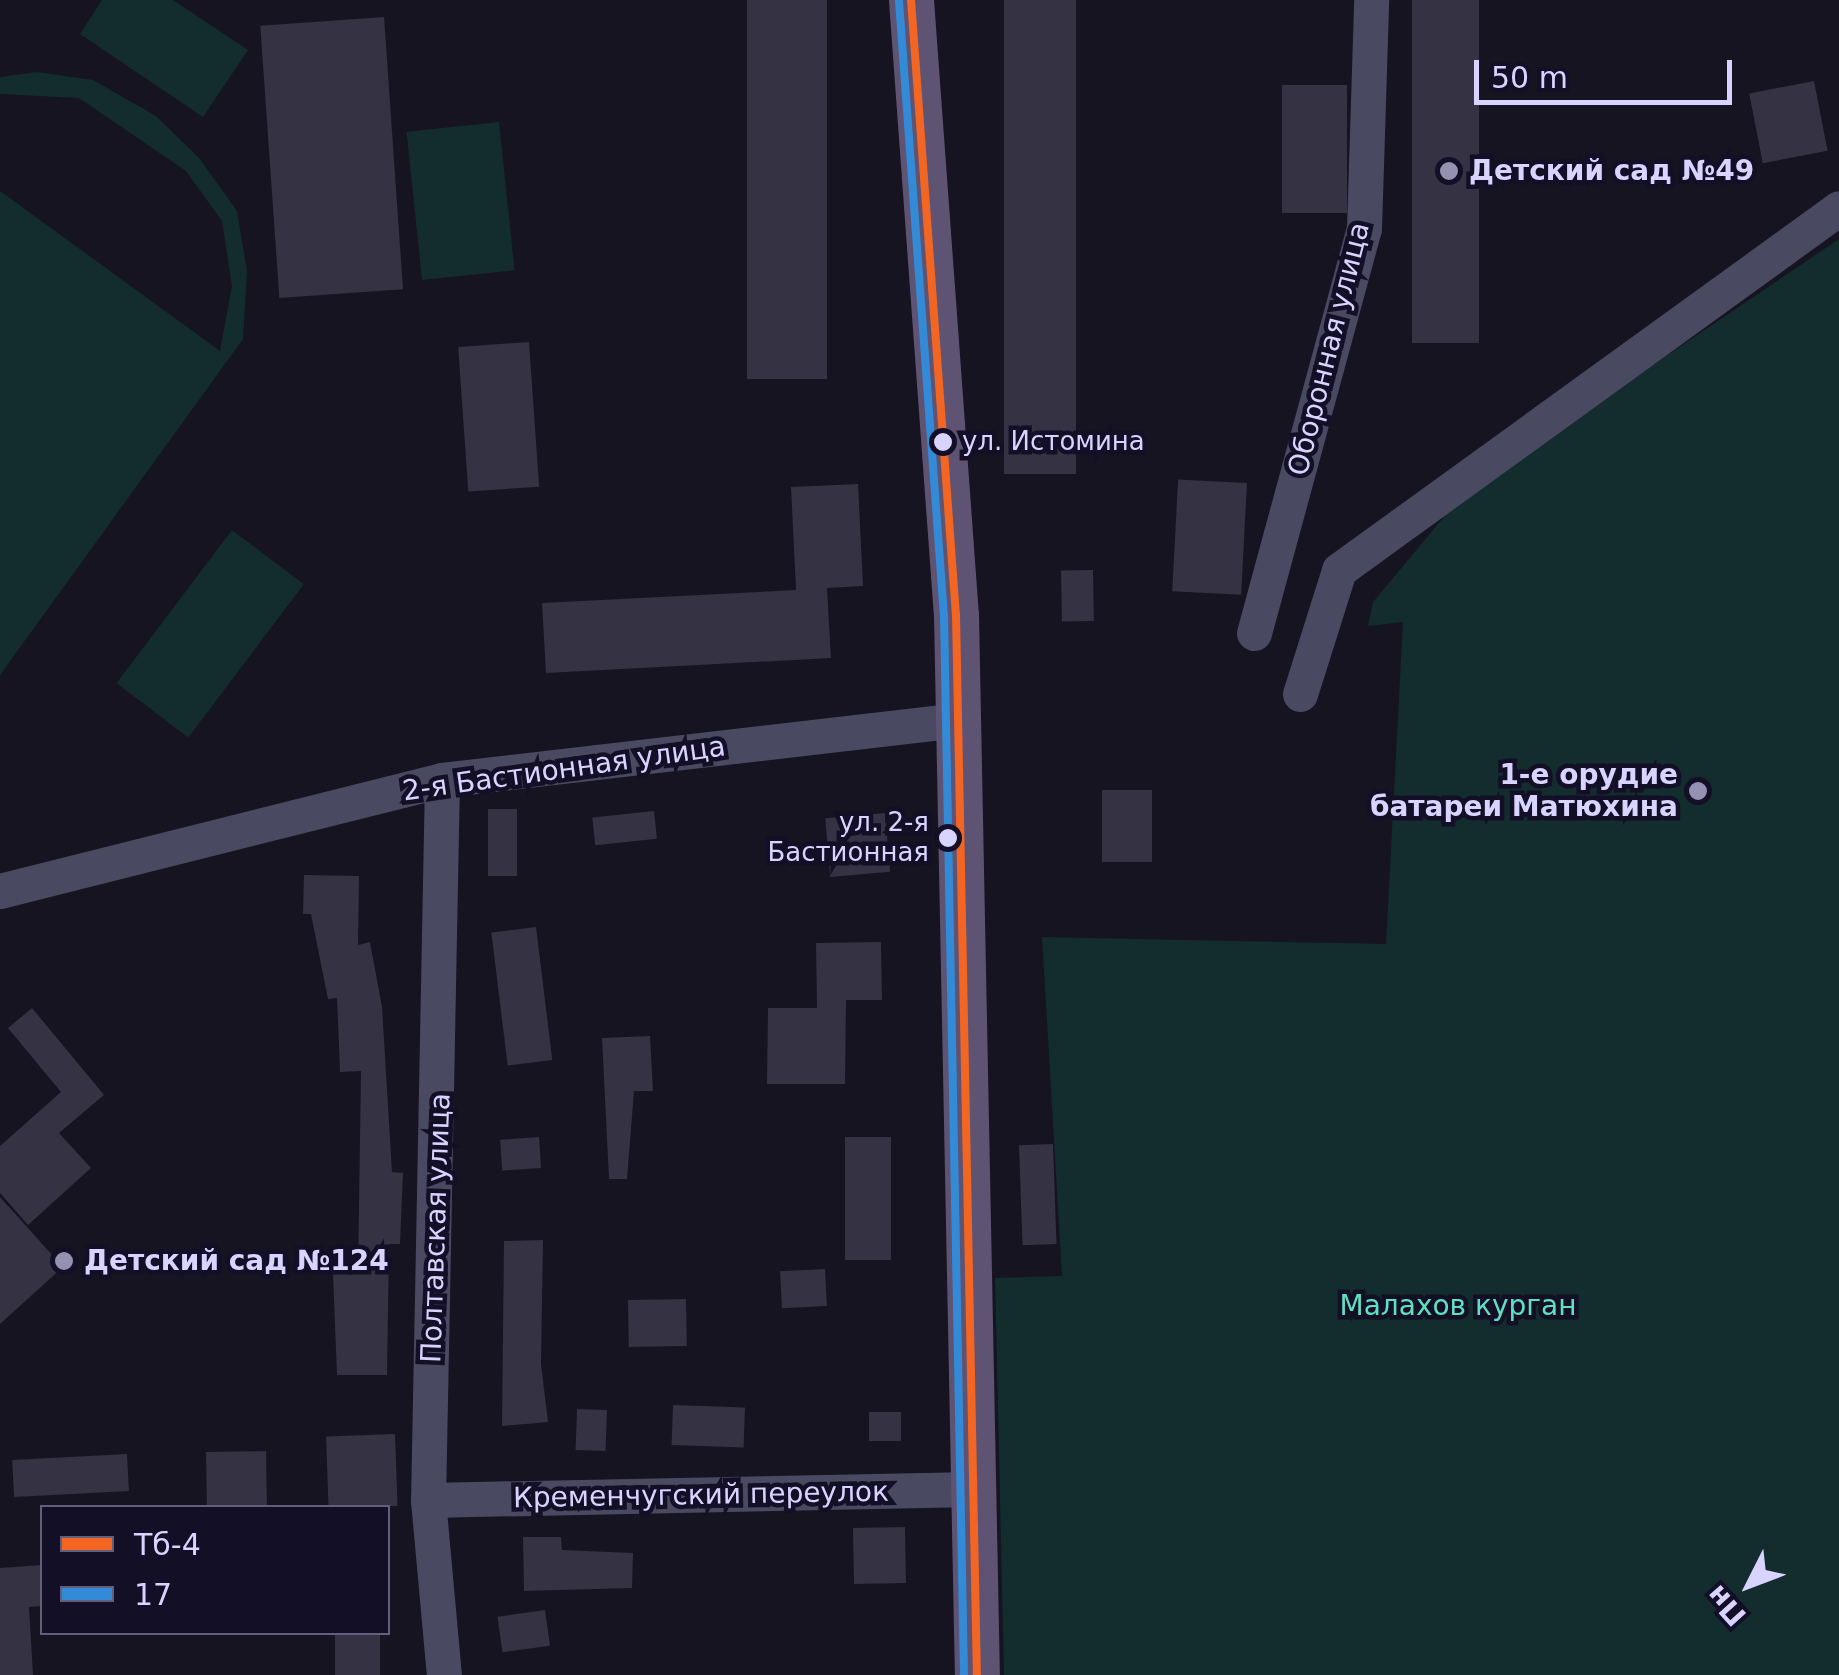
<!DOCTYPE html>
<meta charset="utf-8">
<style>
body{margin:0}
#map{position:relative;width:1839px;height:1675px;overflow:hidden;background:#161421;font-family:"DejaVu Sans",sans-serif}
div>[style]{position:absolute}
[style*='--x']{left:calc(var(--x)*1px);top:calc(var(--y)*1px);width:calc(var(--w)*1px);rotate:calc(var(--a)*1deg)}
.green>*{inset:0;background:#132c2d;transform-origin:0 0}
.building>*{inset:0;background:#343243;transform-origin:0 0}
.minor>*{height:35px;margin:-17.5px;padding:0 17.5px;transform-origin:17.5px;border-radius:17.5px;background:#4a4962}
.major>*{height:45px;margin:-22.5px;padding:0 22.5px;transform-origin:22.5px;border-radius:22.5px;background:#5e5373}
.bus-1>*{height:8px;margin:-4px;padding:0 4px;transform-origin:4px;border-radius:4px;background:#f26522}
.bus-2>*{height:8px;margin:-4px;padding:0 4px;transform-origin:4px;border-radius:4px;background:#338bd7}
.dots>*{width:28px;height:28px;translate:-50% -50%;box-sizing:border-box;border:5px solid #130f26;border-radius:50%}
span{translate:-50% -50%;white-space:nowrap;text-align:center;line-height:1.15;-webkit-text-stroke:9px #130f26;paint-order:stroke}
.bus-label{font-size:26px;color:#d9d4ff}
.left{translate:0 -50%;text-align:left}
.right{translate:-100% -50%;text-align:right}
.poi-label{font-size:28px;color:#d9d4ff;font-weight:700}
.street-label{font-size:28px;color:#d9d4ff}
.park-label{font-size:28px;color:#5fe0c0}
.legend{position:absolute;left:40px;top:1505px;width:350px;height:130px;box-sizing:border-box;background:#130f26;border:2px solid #625e7d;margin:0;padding:12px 18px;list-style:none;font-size:30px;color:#d9d4ff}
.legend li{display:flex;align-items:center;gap:20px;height:50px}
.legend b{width:50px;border:2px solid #625e7d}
.north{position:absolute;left:1699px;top:1535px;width:100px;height:100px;-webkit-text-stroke:8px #130f26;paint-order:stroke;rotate:228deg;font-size:28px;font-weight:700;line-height:40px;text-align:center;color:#d9d4ff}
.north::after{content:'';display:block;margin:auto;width:35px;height:45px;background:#d9d4ff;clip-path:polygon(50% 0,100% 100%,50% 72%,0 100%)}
.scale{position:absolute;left:1474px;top:60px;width:258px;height:45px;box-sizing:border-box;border:5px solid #d9d4ff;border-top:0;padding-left:12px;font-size:30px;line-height:35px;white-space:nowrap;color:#d9d4ff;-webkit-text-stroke:8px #130f26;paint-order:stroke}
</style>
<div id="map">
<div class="green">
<i style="clip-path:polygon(102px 0,173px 0,248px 50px,203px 117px,80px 34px)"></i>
<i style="clip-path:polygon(37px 72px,93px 80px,156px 116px,199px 158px,237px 211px,247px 271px,243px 339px,0 675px,0 191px,220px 351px,232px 286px,222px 221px,186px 171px,79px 98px,0 94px,0 77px)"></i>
<i style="left:499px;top:122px;width:149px;height:93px;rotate:84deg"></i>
<i style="clip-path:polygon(1839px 239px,1839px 1675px,1004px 1675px,995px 1278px,1062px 1276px,1042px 937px,1386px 944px,1403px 622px,1368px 626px,1373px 602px,1464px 493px)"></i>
<i style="left:232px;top:530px;width:90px;height:192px;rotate:37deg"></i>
</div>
<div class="building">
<i style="left:747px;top:0;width:80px;height:379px"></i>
<i style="left:1004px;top:0;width:72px;height:474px"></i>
<i style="left:1412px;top:0;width:67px;height:343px"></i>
<i style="left:384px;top:17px;width:273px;height:124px;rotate:86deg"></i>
<i style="left:1814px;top:81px;width:71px;height:66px;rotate:79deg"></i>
<i style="left:1282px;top:85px;width:65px;height:128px"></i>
<i style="left:529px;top:342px;width:145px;height:71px;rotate:86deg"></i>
<i style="left:1247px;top:483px;width:112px;height:69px;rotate:93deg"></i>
<i style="clip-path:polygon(858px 484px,863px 586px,827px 588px,831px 658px,546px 673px,542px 603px,796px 590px,791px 487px)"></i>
<i style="left:1093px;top:570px;width:51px;height:32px;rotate:89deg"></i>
<i style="left:1102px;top:790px;width:50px;height:72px"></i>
<i style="left:488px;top:809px;width:29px;height:67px"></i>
<i style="left:654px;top:811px;width:28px;height:62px;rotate:84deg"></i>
<i style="left:885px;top:813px;width:59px;height:60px;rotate:85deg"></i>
<i style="clip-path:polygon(304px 875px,359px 876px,358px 945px,370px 942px,382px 1007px,392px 1172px,403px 1173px,400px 1244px,389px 1244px,387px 1375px,337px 1375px,333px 1274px,358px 1274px,361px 1071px,340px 1072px,337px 998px,328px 999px,311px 914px,303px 914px)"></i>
<i style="left:536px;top:927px;width:134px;height:45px;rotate:83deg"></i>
<i style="clip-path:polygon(881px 942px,882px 1000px,846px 1000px,845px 1084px,767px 1084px,768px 1008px,817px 1008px,816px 943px)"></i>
<i style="clip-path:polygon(32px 1008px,104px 1095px,59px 1133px,91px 1168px,28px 1225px,0 1193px,0 1146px,61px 1092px,8px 1028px)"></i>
<i style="clip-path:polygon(650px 1036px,653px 1091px,634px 1091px,627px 1179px,609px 1179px,602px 1038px)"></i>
<i style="left:539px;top:1137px;width:31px;height:39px;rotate:86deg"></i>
<i style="left:845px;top:1137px;width:46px;height:123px"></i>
<i style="left:1053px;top:1144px;width:100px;height:34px;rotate:88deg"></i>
<i style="clip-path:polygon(0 1197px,63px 1267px,0 1324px)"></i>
<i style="clip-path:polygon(543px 1240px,541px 1364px,548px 1422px,502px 1426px,504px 1241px)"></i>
<i style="left:825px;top:1269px;width:37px;height:45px;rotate:87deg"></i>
<i style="left:686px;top:1299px;width:47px;height:58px;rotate:89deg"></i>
<i style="left:673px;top:1405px;width:72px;height:40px;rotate:2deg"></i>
<i style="left:577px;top:1409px;width:30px;height:41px;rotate:2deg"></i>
<i style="left:901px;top:1412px;width:29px;height:32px;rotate:90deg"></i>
<i style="left:395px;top:1434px;width:72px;height:69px;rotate:88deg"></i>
<i style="left:266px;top:1451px;width:56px;height:60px;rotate:89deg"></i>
<i style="left:127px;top:1454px;width:37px;height:115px;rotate:87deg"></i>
<i style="left:905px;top:1527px;width:56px;height:52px;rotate:89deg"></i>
<i style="clip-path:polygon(523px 1537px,561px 1537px,562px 1550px,633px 1553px,632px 1588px,524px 1591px)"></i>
<i style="clip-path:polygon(42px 1565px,42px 1606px,29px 1607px,33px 1675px,0 1675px,0 1568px)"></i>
<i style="left:545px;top:1610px;width:36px;height:48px;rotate:82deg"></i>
<i style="left:335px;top:1632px;width:45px;height:43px"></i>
</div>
<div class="minor">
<i style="--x:1254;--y:633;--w:419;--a:-74.8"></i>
<i style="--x:1364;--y:229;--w:229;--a:-88.2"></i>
<i style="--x:1300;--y:694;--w:130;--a:-72.5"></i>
<i style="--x:1339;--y:570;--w:617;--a:-35.9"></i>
<i style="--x:442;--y:780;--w:720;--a:91.11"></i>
<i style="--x:428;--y:1500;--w:176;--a:84.8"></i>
<i style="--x:0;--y:891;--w:456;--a:-14.1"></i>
<i style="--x:442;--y:780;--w:519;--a:-6.63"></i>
<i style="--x:428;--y:1500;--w:546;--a:-1.15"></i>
</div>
<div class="major">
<i style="--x:911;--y:0;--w:617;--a:85.82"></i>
<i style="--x:956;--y:615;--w:1060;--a:88.87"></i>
</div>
<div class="bus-1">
<i style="--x:911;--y:0;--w:617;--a:85.82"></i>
<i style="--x:956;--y:615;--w:1060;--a:88.87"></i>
</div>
<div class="bus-2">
<i style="--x:899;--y:1;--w:617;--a:85.82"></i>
<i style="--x:944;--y:616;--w:1059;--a:88.92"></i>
</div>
<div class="dots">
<i style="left:1449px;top:171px;background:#9591b1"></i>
<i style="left:943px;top:442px;background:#d9d4ff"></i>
<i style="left:1698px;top:791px;background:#9591b1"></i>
<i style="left:948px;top:838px;background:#d9d4ff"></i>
<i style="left:64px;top:1261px;background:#9591b1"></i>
</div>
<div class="bus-label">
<span class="left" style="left:962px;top:442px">ул. Истомина</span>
<span class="right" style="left:929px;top:838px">ул. 2-я<br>Бастионная</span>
</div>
<div class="poi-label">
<span class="left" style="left:1469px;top:171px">Детский сад №49</span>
<span class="right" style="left:1678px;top:791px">1-е орудие<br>батареи Матюхина</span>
<span class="left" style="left:84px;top:1261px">Детский сад №124</span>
</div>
<div class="street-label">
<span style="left:1329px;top:349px;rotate:-76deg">Оборонная улица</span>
<span style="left:564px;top:769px;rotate:-8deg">2-я Бастионная улица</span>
<span style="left:436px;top:1228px;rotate:-88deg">Полтавская улица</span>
<span style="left:701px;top:1495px;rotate:-1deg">Кременчугский переулок</span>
</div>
<div class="park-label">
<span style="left:1458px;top:1306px">Малахов курган</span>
</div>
<ul class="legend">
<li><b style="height:12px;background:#f26522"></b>Тб-4</li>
<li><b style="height:12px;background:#338bd7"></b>17</li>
</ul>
<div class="north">Пн</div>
<div class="scale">50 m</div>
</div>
